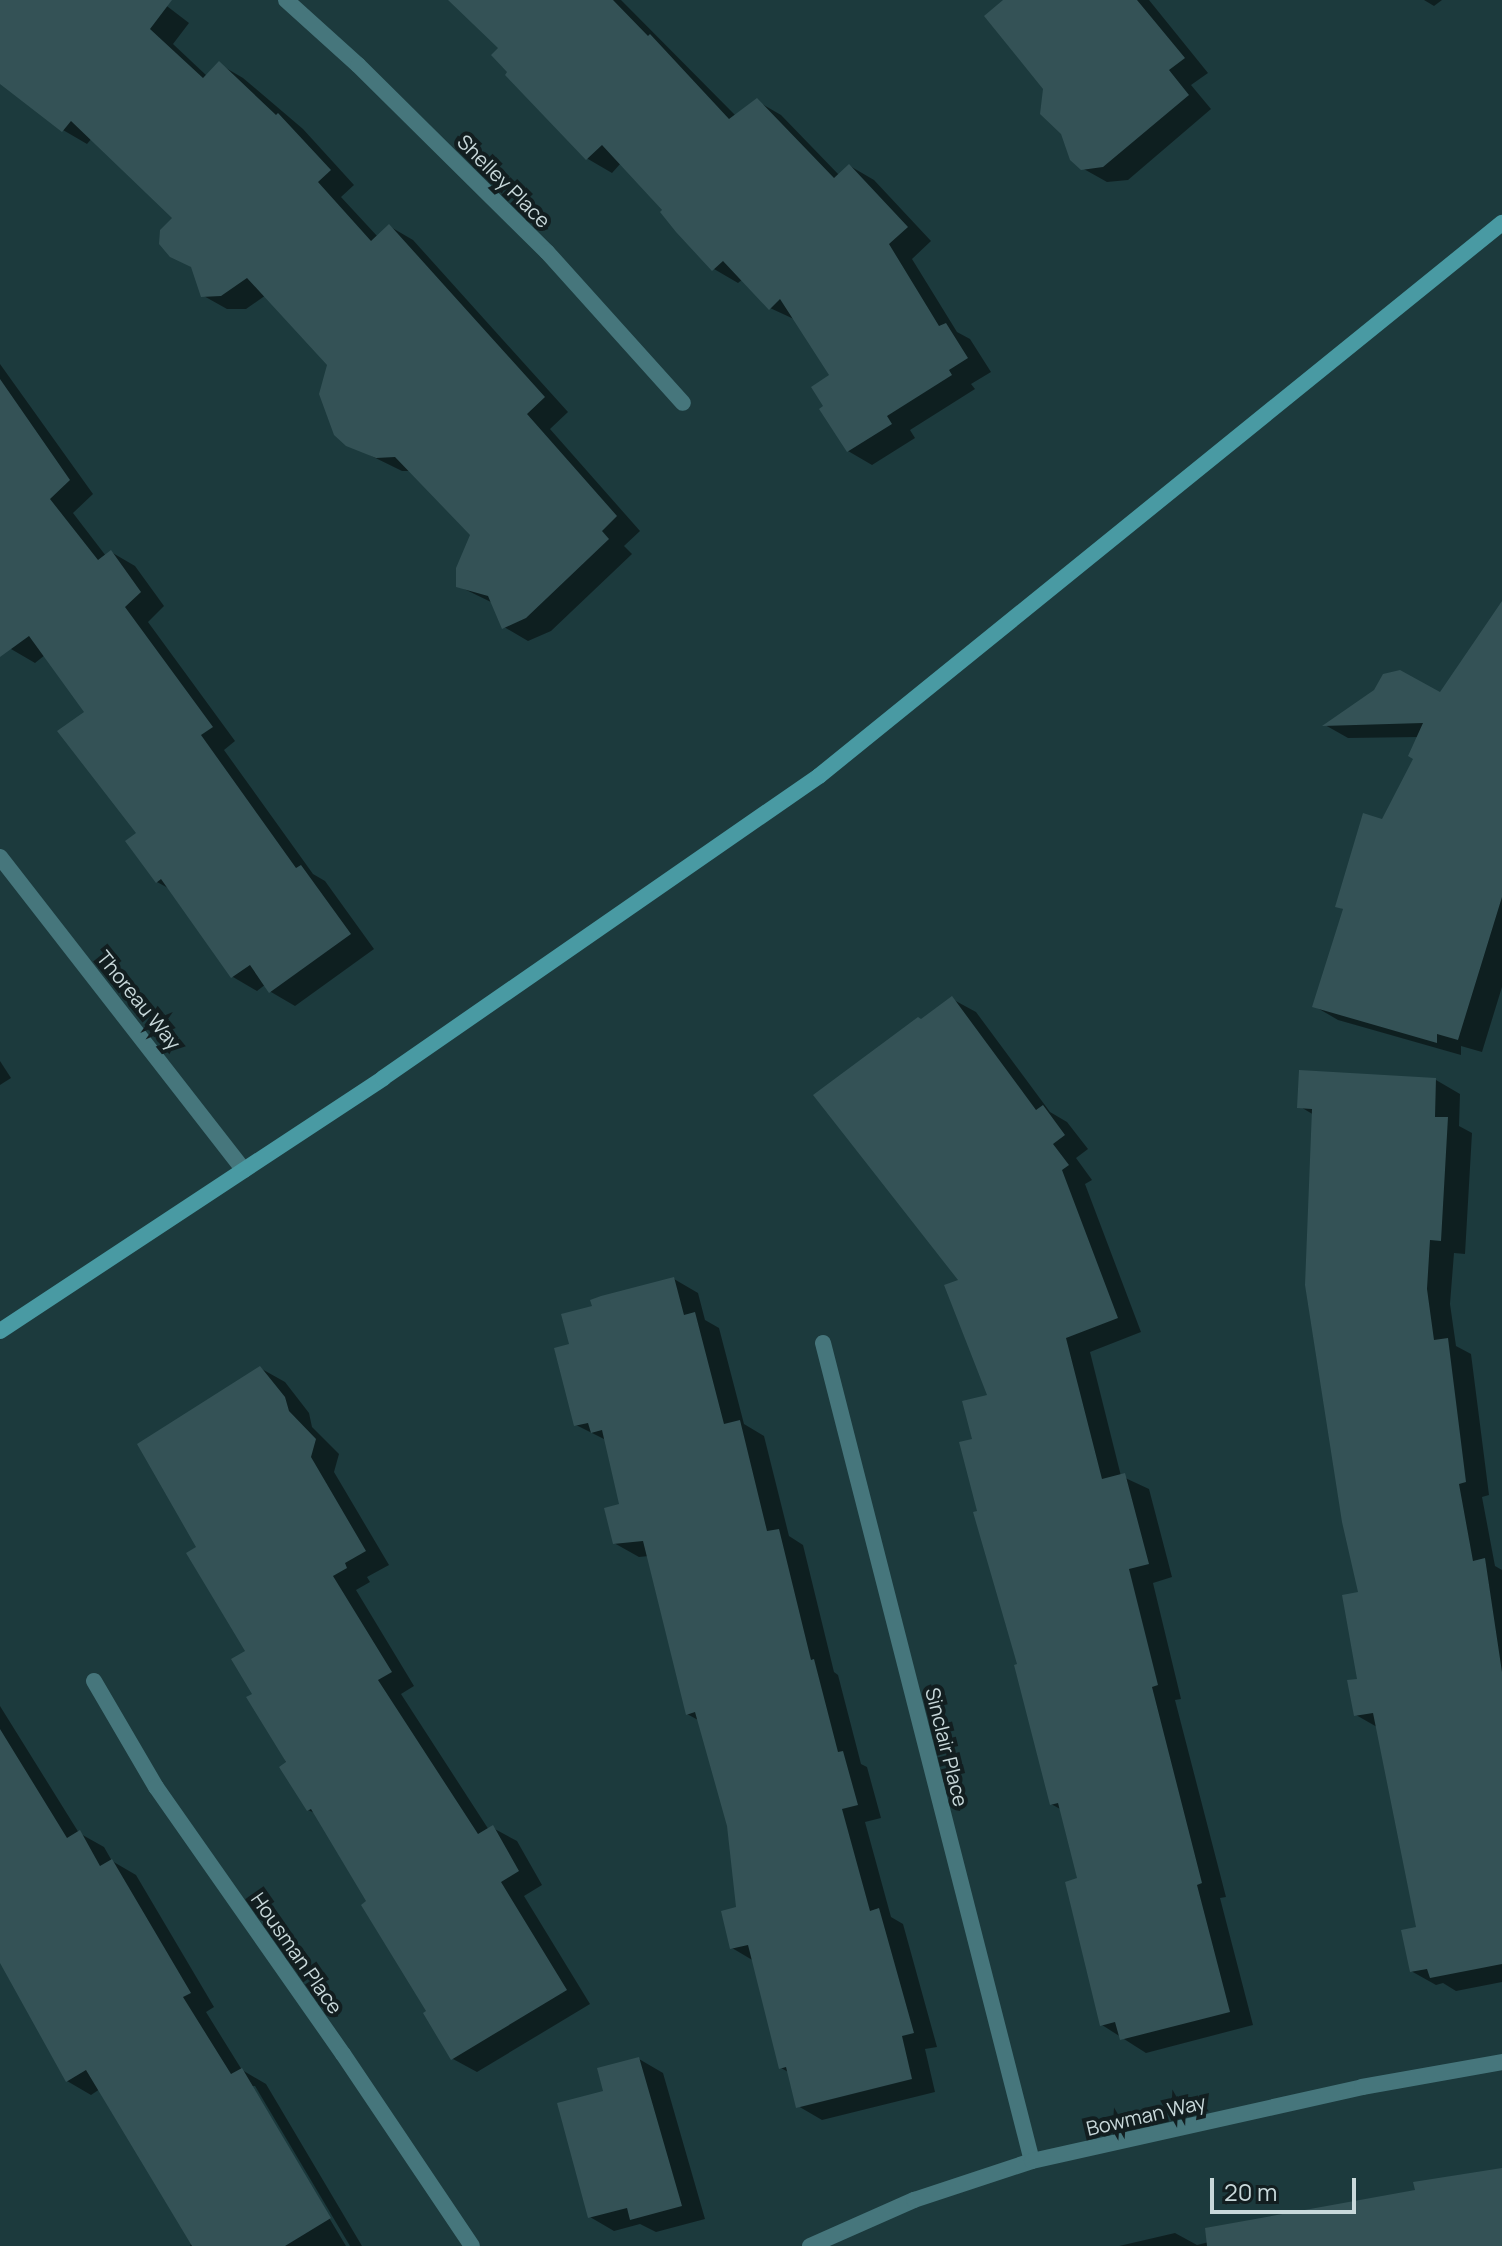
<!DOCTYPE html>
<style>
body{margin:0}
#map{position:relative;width:1502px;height:2246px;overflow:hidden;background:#1c3a3d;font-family:Manrope,sans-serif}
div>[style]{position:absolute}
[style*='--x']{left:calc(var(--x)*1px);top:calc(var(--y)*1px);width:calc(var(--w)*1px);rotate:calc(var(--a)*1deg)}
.shadow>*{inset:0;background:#0007}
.building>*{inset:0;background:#345256}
.minor>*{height:16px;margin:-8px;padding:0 8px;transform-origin:8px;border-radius:8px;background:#46767c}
.secondary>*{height:16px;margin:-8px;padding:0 8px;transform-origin:8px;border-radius:8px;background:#499aa3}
span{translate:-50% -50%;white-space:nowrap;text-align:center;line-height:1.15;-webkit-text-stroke:8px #121e20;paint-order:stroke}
.street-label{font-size:20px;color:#c8d8da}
.scale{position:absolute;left:1210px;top:2178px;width:146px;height:36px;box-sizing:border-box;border:4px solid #c8d8da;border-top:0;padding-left:10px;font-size:24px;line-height:28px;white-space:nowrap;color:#c8d8da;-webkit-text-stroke:6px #121e20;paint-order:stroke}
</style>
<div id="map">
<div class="shadow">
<i style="clip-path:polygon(0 0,159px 0,189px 23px,173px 44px,207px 76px,219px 64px,243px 78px,303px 129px,354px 185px,341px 197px,378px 237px,389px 226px,413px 240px,568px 412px,550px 429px,640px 531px,624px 546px,632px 554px,551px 631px,528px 641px,504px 627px,493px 603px,458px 586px,473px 535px,410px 471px,402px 471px,347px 444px,330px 364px,266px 295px,246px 309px,227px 309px,202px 295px,175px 218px,92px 138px,87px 144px,63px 130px,0 67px)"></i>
<i style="clip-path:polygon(449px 0,621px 0,736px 116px,757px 101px,781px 115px,840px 176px,850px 166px,874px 180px,931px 241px,912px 259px,957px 332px,970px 339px,991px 372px,971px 384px,975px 389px,910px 430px,915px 438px,872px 465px,848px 451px,826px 406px,832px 376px,796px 320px,770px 308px,743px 279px,738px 283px,714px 269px,621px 163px,612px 173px,588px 159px,508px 75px,510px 72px,501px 48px)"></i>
<i style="clip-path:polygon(1006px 0,1149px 0,1208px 73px,1191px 85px,1211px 109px,1128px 180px,1107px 182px,1082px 168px)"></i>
<i style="clip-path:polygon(1424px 0,1442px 0,1434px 6px)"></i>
<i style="clip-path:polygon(0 364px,93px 494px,73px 513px,106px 556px,111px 552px,135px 566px,164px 606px,148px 622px,235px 741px,224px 750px,313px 874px,325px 881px,374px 949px,295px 1006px,271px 992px,266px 984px,257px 991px,233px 977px,170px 889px,157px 882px,87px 712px,45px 655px,35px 663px,11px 649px,0 634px)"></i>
<i style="clip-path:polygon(1502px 605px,1502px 987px,1482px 1052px,1461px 1046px,1461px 1055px,1338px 1020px,1314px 1006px,1345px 910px,1337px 906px,1415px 758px,1419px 737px,1348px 738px,1325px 725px,1441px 694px)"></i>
<i style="clip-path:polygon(952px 999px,976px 1012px,1050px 1112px,1067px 1122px,1088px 1149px,1076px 1158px,1092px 1180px,1085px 1184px,1141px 1332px,1090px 1352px,1121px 1476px,1149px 1489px,1172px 1577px,1153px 1583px,1181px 1699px,1175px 1700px,1226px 1897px,1220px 1898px,1253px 2025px,1146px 2053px,1102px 2025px,1079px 1879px,1062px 1810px,1051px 1804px,975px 1441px,990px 1396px,961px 1281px,921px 1021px)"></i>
<i style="clip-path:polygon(0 1061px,11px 1078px,0 1085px)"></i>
<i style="clip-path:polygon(1436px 1080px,1460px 1094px,1459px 1126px,1472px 1133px,1465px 1254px,1454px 1253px,1450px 1304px,1456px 1346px,1471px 1354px,1489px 1495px,1482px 1497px,1495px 1566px,1502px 1570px,1502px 1982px,1456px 1991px,1443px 1983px,1436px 1985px,1411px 1971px,1418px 1929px,1377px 1727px,1356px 1715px,1361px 1594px,1314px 1115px,1299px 1106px)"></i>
<i style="clip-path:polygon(674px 1279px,698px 1293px,705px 1320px,719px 1328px,744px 1424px,764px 1436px,789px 1536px,803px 1545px,834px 1672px,838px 1675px,861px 1764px,867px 1767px,881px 1818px,865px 1822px,891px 1917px,903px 1924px,937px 2047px,925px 2049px,935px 2092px,822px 2120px,798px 2106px,790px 2073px,781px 2068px,754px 1961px,732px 1948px,738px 1908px,729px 1826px,700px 1721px,687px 1714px,649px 1556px,639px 1557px,614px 1543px,622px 1505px,606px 1440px,576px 1425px,572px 1345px,594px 1308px)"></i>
<i style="clip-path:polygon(260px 1368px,285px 1382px,309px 1413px,312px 1427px,339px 1454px,334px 1472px,389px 1565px,367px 1577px,370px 1582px,356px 1590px,414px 1686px,401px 1694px,489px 1830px,493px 1828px,517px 1841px,542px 1885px,524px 1896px,590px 2004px,477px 2072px,453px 2059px,369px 1902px,317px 1814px,308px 1810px,255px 1695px,247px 1652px,198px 1548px)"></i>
<i style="clip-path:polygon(0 1706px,79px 1833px,104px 1847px,112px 1861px,136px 1875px,214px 2007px,206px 2012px,242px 2070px,266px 2084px,362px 2246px,350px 2246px,255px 2086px,250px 2086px,346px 2246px,190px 2246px,192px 2242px,100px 2089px,91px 2095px,67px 2081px,0 1961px)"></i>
<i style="clip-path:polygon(639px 2059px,663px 2073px,705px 2219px,656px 2232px,640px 2224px,614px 2231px,590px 2217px,605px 2092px)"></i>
<i style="clip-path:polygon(1502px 2169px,1502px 2246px,1119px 2246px,1175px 2233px,1197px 2245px)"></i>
</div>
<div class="building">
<i style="clip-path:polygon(0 0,172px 0,150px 29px,203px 78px,219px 61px,276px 115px,278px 113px,331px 170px,318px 182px,371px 241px,389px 224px,545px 397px,527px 414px,617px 516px,602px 531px,609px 539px,526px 618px,502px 629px,488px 596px,456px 587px,456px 568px,470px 535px,395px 457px,376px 458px,346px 446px,334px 435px,319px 394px,327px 365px,247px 278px,221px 296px,201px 297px,191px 267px,170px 257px,159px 244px,160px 230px,172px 218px,71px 121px,62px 132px,0 84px)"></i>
<i style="clip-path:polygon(448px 0,613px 0,648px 36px,650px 34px,729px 119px,757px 98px,834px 178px,849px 164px,908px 227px,889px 244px,939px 326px,946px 323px,968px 358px,949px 370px,952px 375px,887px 416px,892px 424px,847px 452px,819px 409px,823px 406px,811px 387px,829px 375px,780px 299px,769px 310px,723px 261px,712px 271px,676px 232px,660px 212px,662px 210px,602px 145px,586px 160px,505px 75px,507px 72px,491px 55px,498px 48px)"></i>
<i style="clip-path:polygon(1003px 0,1137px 0,1185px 58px,1169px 70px,1189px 95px,1103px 167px,1081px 170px,1070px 160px,1061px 134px,1040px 114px,1043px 89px,984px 16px)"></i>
<i style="clip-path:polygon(0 379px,70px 480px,50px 499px,98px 560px,111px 550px,141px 592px,125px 607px,213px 727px,201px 735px,296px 868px,301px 865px,351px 934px,269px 993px,250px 965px,231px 978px,161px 879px,156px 883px,125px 841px,136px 833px,57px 731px,84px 712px,29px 636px,0 657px)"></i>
<i style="clip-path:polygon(1502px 601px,1502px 897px,1458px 1040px,1437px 1034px,1437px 1043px,1312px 1007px,1343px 909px,1335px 907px,1363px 813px,1382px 819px,1413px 759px,1408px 756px,1423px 723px,1322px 726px,1374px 690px,1383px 674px,1400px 670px,1440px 692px)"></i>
<i style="clip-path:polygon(952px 996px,1036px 1110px,1043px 1105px,1065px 1135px,1053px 1144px,1069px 1165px,1062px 1170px,1118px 1318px,1066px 1338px,1102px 1479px,1125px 1473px,1149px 1564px,1129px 1569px,1158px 1685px,1152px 1687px,1202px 1883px,1197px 1885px,1230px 2012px,1120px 2040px,1115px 2022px,1100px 2026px,1065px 1882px,1077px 1878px,1058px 1803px,1050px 1805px,1014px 1665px,1017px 1664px,973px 1512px,977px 1511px,959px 1442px,972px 1439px,962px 1401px,987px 1395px,944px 1285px,958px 1280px,813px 1095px,918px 1017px,921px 1019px)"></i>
<i style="clip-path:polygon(1299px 1070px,1436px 1078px,1435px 1117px,1448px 1117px,1441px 1241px,1430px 1240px,1427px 1289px,1434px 1340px,1448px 1338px,1466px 1482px,1459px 1484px,1473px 1561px,1485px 1558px,1502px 1672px,1502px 1964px,1430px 1978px,1427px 1969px,1410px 1972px,1401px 1930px,1416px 1927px,1373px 1713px,1354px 1716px,1347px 1680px,1357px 1679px,1342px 1595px,1358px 1592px,1342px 1522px,1305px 1285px,1312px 1109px,1297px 1108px)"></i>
<i style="clip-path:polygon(674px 1277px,684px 1315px,695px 1312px,724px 1424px,740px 1420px,767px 1531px,779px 1529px,811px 1660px,814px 1659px,838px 1752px,843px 1751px,858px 1805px,842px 1809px,870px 1911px,879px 1908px,914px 2033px,902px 2036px,912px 2079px,796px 2108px,786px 2067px,779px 2069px,748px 1945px,730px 1949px,721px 1911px,736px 1907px,727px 1826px,695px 1712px,686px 1715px,643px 1541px,613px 1544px,604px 1508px,619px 1504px,602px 1430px,591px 1433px,588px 1423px,574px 1426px,554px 1348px,569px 1344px,561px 1314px,592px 1306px,590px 1300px,601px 1296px)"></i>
<i style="clip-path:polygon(260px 1366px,285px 1397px,289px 1411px,316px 1439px,311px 1457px,366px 1551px,345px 1563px,347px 1568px,333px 1576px,392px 1672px,378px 1680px,478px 1834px,493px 1825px,519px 1871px,501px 1882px,567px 1990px,451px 2060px,423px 2013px,426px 2011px,361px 1905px,366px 1901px,311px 1809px,307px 1811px,279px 1767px,286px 1762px,246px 1697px,252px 1694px,231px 1659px,245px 1651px,186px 1553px,196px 1547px,137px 1444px)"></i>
<i style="clip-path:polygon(0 1729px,67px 1838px,80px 1830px,100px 1866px,112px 1859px,191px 1993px,183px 1997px,231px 2074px,242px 2068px,331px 2218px,285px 2246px,192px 2246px,86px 2070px,66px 2082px,0 1963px)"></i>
<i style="clip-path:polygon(639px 2057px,682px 2206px,630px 2220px,627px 2208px,588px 2218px,557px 2103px,603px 2091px,597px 2068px)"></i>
<i style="clip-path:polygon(1502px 2168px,1502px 2246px,1207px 2246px,1205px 2228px,1415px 2190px,1413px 2182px)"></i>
</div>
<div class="minor">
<i style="--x:286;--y:0;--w:97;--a:42.1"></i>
<i style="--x:358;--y:65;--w:266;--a:44.7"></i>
<i style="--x:547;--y:252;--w:203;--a:48"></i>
<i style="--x:0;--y:857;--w:397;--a:52.1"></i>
<i style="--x:823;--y:1343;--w:844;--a:75.67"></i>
<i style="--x:94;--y:1681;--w:123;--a:59.7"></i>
<i style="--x:156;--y:1787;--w:326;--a:55"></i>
<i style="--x:343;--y:2054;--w:231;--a:56.1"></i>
<i style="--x:810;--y:2246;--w:114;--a:-23.9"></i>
<i style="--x:914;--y:2200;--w:124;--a:-18.3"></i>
<i style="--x:1032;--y:2161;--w:338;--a:-12.6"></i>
<i style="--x:1362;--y:2087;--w:142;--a:-10.1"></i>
</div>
<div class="secondary">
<i style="--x:0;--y:1331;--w:459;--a:-33.4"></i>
<i style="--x:383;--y:1078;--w:530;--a:-34.71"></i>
<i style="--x:819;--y:776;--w:879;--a:-39"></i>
</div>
<div class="street-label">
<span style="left:504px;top:181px;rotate:45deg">Shelley Place</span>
<span style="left:139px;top:1000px;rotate:51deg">Thoreau Way</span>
<span style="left:947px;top:1747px;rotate:76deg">Sinclair Place</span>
<span style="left:297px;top:1953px;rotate:55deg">Housman Place</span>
<span style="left:1146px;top:2115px;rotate:-13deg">Bowman Way</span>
</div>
<div class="scale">20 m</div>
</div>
